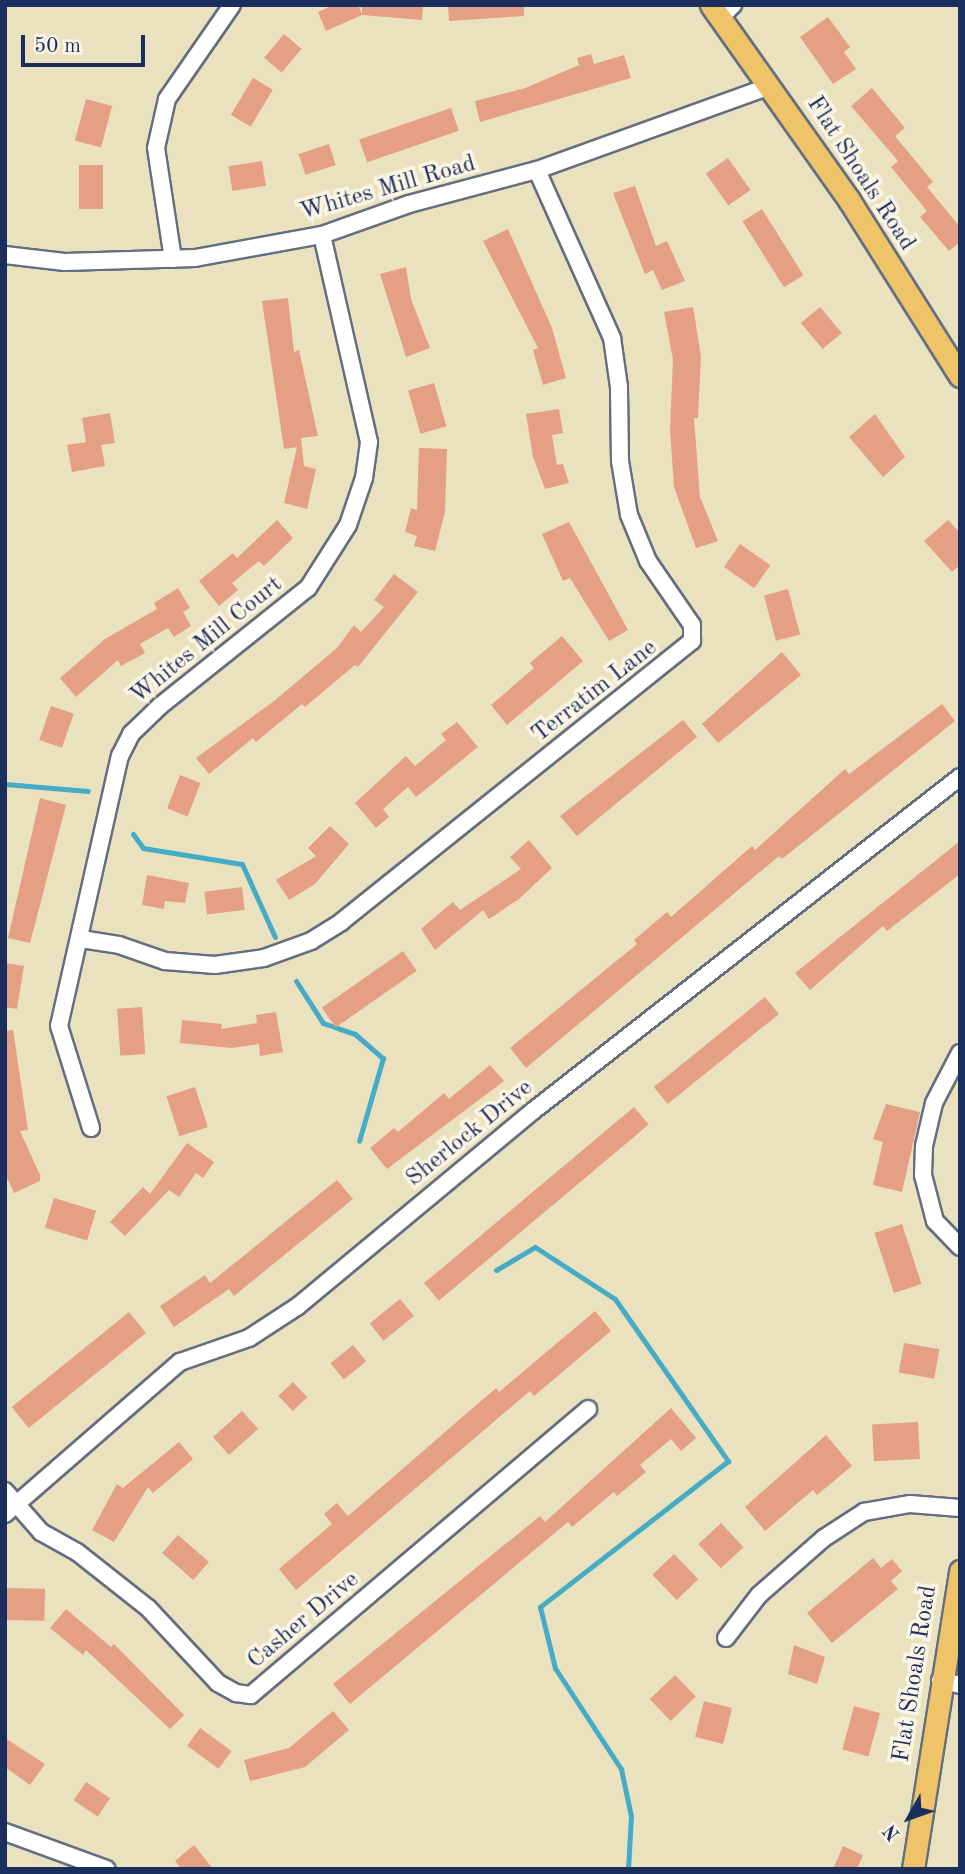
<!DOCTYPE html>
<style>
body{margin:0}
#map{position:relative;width:965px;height:1874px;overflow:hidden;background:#eae2bf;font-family:"Old Standard TT",serif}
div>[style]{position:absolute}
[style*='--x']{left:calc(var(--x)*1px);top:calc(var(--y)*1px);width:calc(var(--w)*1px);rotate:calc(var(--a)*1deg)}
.stream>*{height:5px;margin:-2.5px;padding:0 2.5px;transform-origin:2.5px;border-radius:2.5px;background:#46abc5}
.building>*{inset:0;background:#e49f84;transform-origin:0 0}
.roads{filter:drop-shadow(2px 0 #636e80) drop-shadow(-2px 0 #636e80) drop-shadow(0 2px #636e80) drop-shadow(0 -2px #636e80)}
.minor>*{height:16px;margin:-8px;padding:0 8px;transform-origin:8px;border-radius:8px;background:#fff}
.major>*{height:21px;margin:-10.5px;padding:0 10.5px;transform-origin:10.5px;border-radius:10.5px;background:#efc469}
span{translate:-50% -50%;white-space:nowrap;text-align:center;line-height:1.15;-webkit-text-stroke:7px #fcf5e5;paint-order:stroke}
.street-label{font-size:24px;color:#1b2f5e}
.frame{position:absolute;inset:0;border:7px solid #1b2f5e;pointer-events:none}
.north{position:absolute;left:874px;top:1783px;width:70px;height:70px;-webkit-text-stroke:5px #fcf5e5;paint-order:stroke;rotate:230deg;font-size:19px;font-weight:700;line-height:28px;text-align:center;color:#1b2f5e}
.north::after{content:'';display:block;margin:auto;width:24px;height:32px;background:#1b2f5e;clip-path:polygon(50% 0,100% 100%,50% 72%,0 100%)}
.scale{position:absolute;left:21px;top:35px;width:124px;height:32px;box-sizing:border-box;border:4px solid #1b2f5e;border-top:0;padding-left:9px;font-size:21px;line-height:24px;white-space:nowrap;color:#1b2f5e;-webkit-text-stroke:5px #fcf5e5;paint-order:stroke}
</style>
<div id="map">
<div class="stream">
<i style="--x:5;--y:784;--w:83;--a:4.8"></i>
<i style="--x:133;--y:834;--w:17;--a:54"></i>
<i style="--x:143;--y:848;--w:100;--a:9.2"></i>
<i style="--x:242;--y:864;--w:80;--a:65.7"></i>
<i style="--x:296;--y:981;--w:50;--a:57.3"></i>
<i style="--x:323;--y:1023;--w:34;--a:19"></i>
<i style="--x:355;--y:1034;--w:37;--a:41"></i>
<i style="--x:383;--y:1058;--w:86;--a:106.1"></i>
<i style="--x:496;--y:1270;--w:45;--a:-30.5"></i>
<i style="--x:535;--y:1247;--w:95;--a:33"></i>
<i style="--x:615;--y:1299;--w:198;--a:55.1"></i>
<i style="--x:728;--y:1461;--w:238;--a:142.2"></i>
<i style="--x:540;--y:1607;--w:63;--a:76.2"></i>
<i style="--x:555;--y:1668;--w:121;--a:56.8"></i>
<i style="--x:621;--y:1769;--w:48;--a:78"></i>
<i style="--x:631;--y:1816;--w:53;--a:93.2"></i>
</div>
<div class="building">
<i style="clip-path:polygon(334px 5px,358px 5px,362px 14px,362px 5px,423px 5px,422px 20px,362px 15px,326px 31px,318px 12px)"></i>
<i style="clip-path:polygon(448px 5px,524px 5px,524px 16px,449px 21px)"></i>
<i style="clip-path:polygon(828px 17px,850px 47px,844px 52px,856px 69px,833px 84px,800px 37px)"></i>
<i style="left:284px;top:34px;width:23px;height:31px;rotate:40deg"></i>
<i style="clip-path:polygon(591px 54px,594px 64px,624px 55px,631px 78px,480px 122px,475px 101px,525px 88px,579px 65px,577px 58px)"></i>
<i style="left:253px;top:78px;width:23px;height:43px;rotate:31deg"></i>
<i style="clip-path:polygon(872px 88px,905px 128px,895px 136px,933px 182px,927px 187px,960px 227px,960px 242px,949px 251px,920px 217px,927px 211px,891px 167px,898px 161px,851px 106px)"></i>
<i style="left:86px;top:99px;width:27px;height:43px;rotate:15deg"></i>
<i style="left:451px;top:108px;width:24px;height:97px;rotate:71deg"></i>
<i style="left:329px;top:144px;width:22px;height:32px;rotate:72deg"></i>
<i style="left:728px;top:158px;width:39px;height:27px;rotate:55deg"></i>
<i style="left:262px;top:161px;width:25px;height:34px;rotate:81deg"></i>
<i style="left:79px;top:165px;width:24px;height:44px"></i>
<i style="clip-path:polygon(635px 186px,656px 246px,667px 241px,685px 281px,662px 290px,653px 270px,645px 274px,613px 193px)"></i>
<i style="left:762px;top:209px;width:78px;height:23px;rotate:58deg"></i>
<i style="clip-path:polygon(508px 229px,552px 328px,566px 378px,543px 385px,533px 350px,538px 348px,483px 241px)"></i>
<i style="clip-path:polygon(406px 267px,411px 299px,430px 348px,406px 357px,380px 274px)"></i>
<i style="clip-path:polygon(288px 298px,294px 352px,299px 350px,318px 436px,301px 438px,304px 466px,316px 469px,307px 509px,284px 503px,297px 447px,284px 449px,262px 301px)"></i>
<i style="clip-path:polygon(693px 307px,701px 356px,698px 418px,694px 418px,700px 497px,718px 541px,696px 548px,674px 487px,670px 430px,673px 360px,664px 312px)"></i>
<i style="left:820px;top:307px;width:34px;height:25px;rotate:50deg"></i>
<i style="left:434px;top:383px;width:45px;height:27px;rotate:74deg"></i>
<i style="clip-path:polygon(559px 409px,563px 433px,552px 435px,557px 465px,563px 464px,569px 483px,545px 489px,533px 457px,526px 414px)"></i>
<i style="clip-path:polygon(110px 413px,115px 443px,101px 445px,105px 466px,72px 472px,67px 445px,86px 442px,82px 418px)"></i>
<i style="clip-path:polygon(875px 414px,905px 457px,883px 477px,849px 437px)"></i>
<i style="clip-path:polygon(419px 448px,447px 449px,445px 512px,435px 551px,414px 546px,417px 536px,405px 532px,411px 508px,417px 510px)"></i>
<i style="clip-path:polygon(277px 520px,293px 538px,264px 566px,259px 561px,232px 583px,238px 590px,219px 606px,199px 581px,233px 553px,237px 558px)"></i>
<i style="clip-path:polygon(948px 520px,960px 533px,960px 565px,952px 572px,924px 541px)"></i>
<i style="clip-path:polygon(569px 522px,628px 630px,609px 641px,570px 578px,563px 581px,542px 534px)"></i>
<i style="left:740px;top:544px;width:37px;height:28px;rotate:35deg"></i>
<i style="clip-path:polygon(394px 574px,418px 592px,358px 667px,355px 665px,305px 707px,302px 704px,256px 742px,253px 738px,209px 774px,196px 758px,274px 701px,337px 648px,354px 625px,361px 632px,384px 607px,374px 600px)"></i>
<i style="clip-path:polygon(178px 588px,190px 608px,183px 612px,191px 626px,174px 637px,168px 628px,140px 644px,145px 653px,121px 666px,118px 660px,76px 697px,60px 678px,105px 639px,157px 609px,154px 603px)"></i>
<i style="left:788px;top:589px;width:47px;height:25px;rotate:75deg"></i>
<i style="clip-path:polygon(562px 636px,583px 661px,507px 725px,491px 705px,534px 668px,530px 663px)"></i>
<i style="clip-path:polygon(782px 652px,801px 675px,718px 743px,702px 724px)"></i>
<i style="clip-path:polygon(942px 704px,955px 721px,782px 859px,779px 856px,526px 1068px,510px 1048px,637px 944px,634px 940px,667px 912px,671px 917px,752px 846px,755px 850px,845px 769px,849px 774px)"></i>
<i style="left:51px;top:706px;width:24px;height:36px;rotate:19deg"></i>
<i style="clip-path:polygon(683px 720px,697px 737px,577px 836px,560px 816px)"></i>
<i style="clip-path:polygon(457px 722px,478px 747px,416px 797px,408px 787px,383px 809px,389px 817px,376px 828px,355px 803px,406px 756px,415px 766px,446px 740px,441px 734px)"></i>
<i style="left:180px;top:775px;width:22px;height:36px;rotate:21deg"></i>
<i style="clip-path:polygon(40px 798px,66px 805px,30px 943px,8px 938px)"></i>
<i style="clip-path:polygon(330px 826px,349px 844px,315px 884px,289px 900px,276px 880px,316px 856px,308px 848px)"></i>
<i style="clip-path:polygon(529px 840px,552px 868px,519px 899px,489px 919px,483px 910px,435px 950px,421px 929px,453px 902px,460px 910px,521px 869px,510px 857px)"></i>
<i style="clip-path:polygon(960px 841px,960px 874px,887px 931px,883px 926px,810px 990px,795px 973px)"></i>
<i style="clip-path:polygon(147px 875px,189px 883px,185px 903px,165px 901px,164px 909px,142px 905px)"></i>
<i style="left:242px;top:887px;width:23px;height:38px;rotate:83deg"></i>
<i style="left:403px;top:951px;width:24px;height:99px;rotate:55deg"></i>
<i style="clip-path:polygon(5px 963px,24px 966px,17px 1009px,5px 1007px)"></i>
<i style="left:765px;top:997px;width:22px;height:143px;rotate:51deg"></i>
<i style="left:142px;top:1007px;width:47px;height:25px;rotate:86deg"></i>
<i style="clip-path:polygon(276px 1012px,283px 1052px,260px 1056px,259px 1044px,232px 1048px,180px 1043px,182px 1020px,222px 1024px,221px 1029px,257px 1023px,256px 1015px)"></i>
<i style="clip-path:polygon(13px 1030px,28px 1130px,20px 1131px,40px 1175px,40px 1181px,14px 1193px,5px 1174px,5px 1031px)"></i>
<i style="clip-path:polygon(490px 1065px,504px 1081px,387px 1169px,370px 1148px,394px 1128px,398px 1132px,444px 1093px,449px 1099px)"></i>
<i style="left:195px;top:1087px;width:42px;height:30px;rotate:72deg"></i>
<i style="clip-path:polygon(886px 1104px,920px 1112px,902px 1192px,873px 1185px,883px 1142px,873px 1139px)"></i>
<i style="left:634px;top:1107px;width:23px;height:274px;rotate:50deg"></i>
<i style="clip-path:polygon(187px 1143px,214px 1162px,203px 1178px,196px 1173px,179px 1197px,169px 1190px,125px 1236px,110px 1222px,143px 1187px,150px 1194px)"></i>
<i style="clip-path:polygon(337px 1180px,353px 1199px,234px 1296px,229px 1289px,174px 1327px,160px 1306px,205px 1275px,210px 1283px)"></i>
<i style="left:54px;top:1198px;width:44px;height:31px;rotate:17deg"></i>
<i style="left:902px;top:1224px;width:63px;height:29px;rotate:72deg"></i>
<i style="left:400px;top:1299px;width:22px;height:39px;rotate:51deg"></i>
<i style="clip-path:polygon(595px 1311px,611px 1331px,534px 1396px,530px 1391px,296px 1590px,279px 1569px,332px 1524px,324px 1514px,337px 1503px,348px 1516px,496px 1388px,499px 1392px)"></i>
<i style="left:129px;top:1312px;width:27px;height:151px;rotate:51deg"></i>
<i style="left:904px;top:1343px;width:36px;height:30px;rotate:10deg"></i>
<i style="left:353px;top:1345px;width:21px;height:29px;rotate:51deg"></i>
<i style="left:293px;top:1382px;width:21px;height:20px;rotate:47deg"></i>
<i style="clip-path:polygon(671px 1408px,696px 1438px,681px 1451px,671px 1439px,640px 1465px,646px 1472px,617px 1496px,614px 1492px,572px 1527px,568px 1522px,350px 1704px,333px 1684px,540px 1516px,545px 1522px)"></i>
<i style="left:242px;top:1411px;width:24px;height:39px;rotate:48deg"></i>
<i style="left:918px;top:1422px;width:37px;height:46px;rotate:87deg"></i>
<i style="clip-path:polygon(826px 1435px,852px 1466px,817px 1495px,813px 1490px,765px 1531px,745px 1507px)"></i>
<i style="clip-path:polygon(179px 1442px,193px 1459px,153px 1493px,148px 1487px,114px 1542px,92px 1530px,117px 1484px,123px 1488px)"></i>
<i style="left:721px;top:1523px;width:33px;height:31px;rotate:47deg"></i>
<i style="left:178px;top:1535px;width:41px;height:24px;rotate:41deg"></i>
<i style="left:674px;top:1554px;width:35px;height:30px;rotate:46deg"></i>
<i style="clip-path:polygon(873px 1558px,881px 1568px,892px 1559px,902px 1571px,891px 1581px,898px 1589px,832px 1643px,807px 1613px)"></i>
<i style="left:5px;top:1588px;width:40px;height:32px;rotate:1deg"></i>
<i style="clip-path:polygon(66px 1609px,111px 1647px,114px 1644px,184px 1715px,170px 1729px,86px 1650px,83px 1655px,50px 1628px)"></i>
<i style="clip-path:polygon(794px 1645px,825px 1657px,817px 1684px,788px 1674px)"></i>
<i style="left:675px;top:1675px;width:30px;height:35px;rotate:46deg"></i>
<i style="left:704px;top:1701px;width:29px;height:37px;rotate:14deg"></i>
<i style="left:854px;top:1706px;width:27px;height:45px;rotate:15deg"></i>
<i style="clip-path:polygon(333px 1711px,349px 1730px,305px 1767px,250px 1781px,244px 1760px,289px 1748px)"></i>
<i style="left:200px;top:1728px;width:39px;height:22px;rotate:36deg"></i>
<i style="clip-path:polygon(5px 1738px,45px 1764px,30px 1785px,5px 1767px)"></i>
<i style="left:86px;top:1782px;width:29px;height:22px;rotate:34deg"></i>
<i style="clip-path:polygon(194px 1845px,213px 1869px,182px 1869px,175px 1861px)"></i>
<i style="clip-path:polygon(843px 1846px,863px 1855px,857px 1869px,833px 1869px)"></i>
</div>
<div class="roads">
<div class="minor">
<i style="--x:721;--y:17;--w:17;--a:-45"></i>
<i style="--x:5;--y:255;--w:60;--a:6.7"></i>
<i style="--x:65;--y:262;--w:130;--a:-1.8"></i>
<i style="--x:195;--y:258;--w:129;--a:-10.3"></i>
<i style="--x:322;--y:235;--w:92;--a:-19.6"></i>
<i style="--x:409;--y:204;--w:132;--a:-14.9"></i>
<i style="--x:537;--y:170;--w:248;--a:-19.8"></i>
<i style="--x:173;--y:259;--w:112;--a:-98.7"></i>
<i style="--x:156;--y:148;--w:50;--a:-77.3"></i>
<i style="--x:167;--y:99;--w:114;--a:-55.3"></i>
<i style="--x:81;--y:939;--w:38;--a:9"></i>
<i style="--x:119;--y:945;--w:49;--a:19.2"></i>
<i style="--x:165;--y:961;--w:50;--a:4.6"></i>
<i style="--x:215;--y:965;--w:49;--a:-8.1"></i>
<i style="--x:264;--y:958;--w:50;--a:-19.9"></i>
<i style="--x:311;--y:941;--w:36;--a:-32"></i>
<i style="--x:341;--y:922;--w:450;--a:-38.7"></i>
<i style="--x:692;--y:641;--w:16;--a:-90"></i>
<i style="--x:692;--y:625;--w:78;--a:-124.5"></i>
<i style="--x:648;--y:561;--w:50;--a:-112.4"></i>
<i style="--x:629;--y:515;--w:55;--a:-99.5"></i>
<i style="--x:620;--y:461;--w:74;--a:-90.8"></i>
<i style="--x:619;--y:387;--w:49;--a:-98.1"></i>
<i style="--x:612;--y:338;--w:184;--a:-114.1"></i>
<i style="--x:960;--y:1053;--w:56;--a:117.5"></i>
<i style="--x:934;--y:1103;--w:44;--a:103.1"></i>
<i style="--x:924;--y:1146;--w:29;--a:92"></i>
<i style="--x:923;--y:1175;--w:48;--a:75.4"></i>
<i style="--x:935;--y:1221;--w:36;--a:46"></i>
<i style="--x:91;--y:1128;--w:107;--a:-107.4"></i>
<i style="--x:59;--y:1026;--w:277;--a:-77.3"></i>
<i style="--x:120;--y:756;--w:25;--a:-63"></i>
<i style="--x:131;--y:734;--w:40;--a:-44"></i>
<i style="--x:160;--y:706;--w:189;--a:-38.6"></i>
<i style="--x:308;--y:588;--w:75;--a:-57.6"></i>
<i style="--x:348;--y:525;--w:50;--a:-71.2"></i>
<i style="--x:364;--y:478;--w:36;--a:-82"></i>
<i style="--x:369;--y:442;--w:212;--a:-102.8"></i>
<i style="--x:5;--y:1491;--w:55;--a:48.7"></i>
<i style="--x:41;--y:1532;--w:41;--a:29.1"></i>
<i style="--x:77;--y:1552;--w:90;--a:38.3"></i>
<i style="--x:148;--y:1608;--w:103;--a:47"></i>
<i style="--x:218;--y:1683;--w:21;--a:29"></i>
<i style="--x:236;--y:1693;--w:15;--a:8"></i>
<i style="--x:251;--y:1695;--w:442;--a:-40.3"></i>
<i style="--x:5;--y:1514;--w:232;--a:-41"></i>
<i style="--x:180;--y:1362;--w:73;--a:-19.2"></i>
<i style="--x:249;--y:1338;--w:59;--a:-33.1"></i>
<i style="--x:298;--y:1306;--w:305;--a:-39.7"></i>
<i style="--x:533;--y:1111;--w:542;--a:-38.03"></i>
<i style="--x:726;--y:1638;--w:54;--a:-52.5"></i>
<i style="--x:759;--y:1595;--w:86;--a:-41.2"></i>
<i style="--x:824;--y:1538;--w:48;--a:-33"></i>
<i style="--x:864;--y:1512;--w:47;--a:-9.9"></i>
<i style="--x:910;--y:1504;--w:50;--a:4.6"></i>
<i style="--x:940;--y:1680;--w:21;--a:14"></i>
<i style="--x:5;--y:1832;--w:108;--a:20.1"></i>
</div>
<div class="major">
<i style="--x:711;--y:5;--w:239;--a:54.7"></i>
<i style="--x:849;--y:200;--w:208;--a:57.8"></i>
<i style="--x:913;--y:1869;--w:302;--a:-81"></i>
</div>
</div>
<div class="street-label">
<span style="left:860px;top:174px;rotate:57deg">Flat Shoals Road</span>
<span style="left:388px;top:189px;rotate:-16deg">Whites Mill Road</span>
<span style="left:207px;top:641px;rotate:-39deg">Whites Mill Court</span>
<span style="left:595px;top:692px;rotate:-38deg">Terratim Lane</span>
<span style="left:470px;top:1134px;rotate:-39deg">Sherlock Drive</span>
<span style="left:304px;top:1621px;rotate:-40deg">Casher Drive</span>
<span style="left:916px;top:1674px;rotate:-81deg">Flat Shoals Road</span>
</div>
<div class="frame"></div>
<div class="north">N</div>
<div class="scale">50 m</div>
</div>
